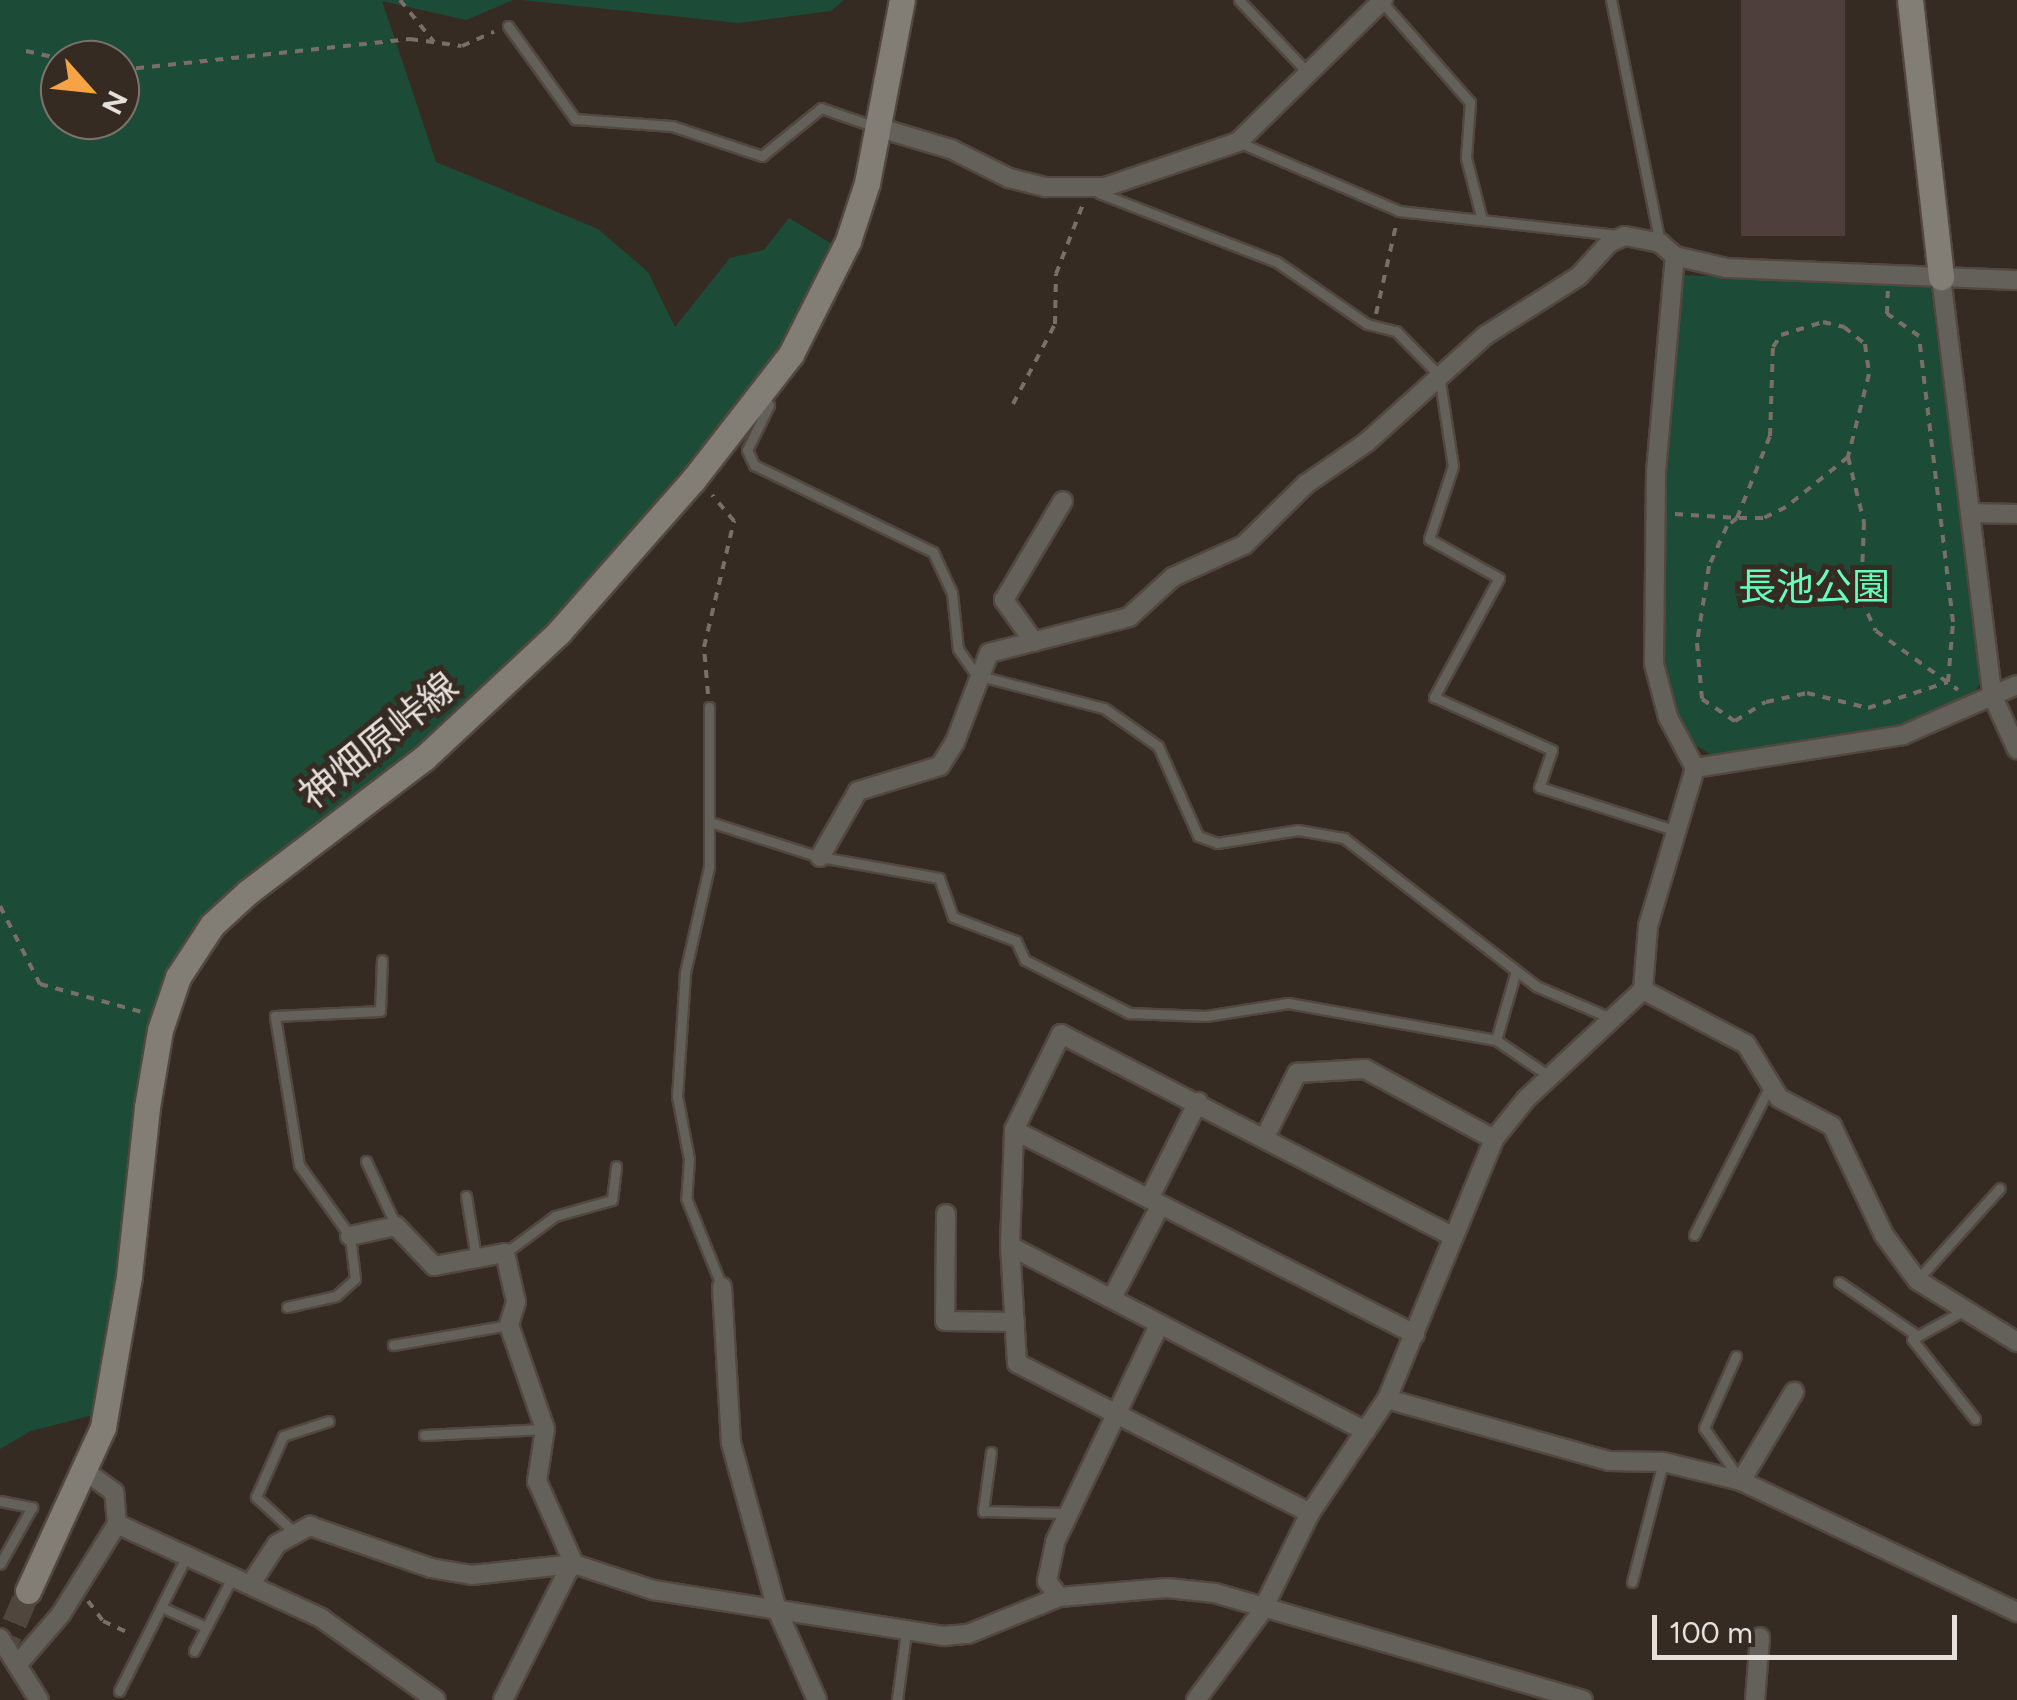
<!DOCTYPE html>
<meta charset="utf-8">
<style>
body{margin:0}
#map{position:relative;width:2017px;height:1700px;overflow:hidden;background:#362b23;font-family:Figtree,"Noto Sans JP",sans-serif}
div>[style]{position:absolute}
[style*='--x']{left:calc(var(--x)*1px);top:calc(var(--y)*1px);width:calc(var(--w)*1px);rotate:calc(var(--a)*1deg)}
.green>*{inset:0;background:#1c4c37}
.building>*{inset:0;background:#4e3f3d;transform-origin:0 0}
.secondary-tunnel>*{height:25px;margin-top:-12.5px;transform-origin:0;background:repeating-linear-gradient(90deg,#51463e 0 25px,transparent 0 37px)}
.path>*{height:4px;margin-top:-2px;transform-origin:0;background:repeating-linear-gradient(90deg,#796f68 0 8px,transparent 0 16px)}
.roads{filter:drop-shadow(2px 0 #524840) drop-shadow(-2px 0 #524840) drop-shadow(0 2px #524840) drop-shadow(0 -2px #524840)}
.lane>*{height:9px;margin:-4.5px;padding:0 4.5px;transform-origin:4.5px;border-radius:4.5px;background:#64615b}
.street>*{height:18px;margin:-9px;padding:0 9px;transform-origin:9px;border-radius:9px;background:#64615b}
.secondary>*{height:25px;margin:-12.5px;padding:0 12.5px;transform-origin:12.5px;border-radius:12.5px;background:#827e75}
span{translate:-50% -50%;white-space:nowrap;text-align:center;line-height:1.15;-webkit-text-stroke:10px #362b23;paint-order:stroke}
.park-label{font-size:38px;color:#67fdbd}
.street-label{font-size:38px;color:#e7dfda}
.north{position:absolute;left:40px;top:40px;width:100px;height:100px;box-sizing:border-box;background:#362b23;border:2px solid #7d736c;border-radius:50%;rotate:117deg;font-size:28px;font-weight:700;line-height:40px;text-align:center;color:#e7dfda}
.north::after{content:'';display:block;margin:auto;width:35px;height:45px;background:#f5a345;clip-path:polygon(50% 0,100% 100%,50% 72%,0 100%)}
.scale{position:absolute;left:1652px;top:1615px;width:305px;height:45px;box-sizing:border-box;border:5px solid #e7dfda;border-top:0;padding-left:12px;font-size:30px;line-height:35px;white-space:nowrap;color:#e7dfda;-webkit-text-stroke:8px #362b23;paint-order:stroke}
</style>
<div id="map">
<div class="green">
<i style="clip-path:polygon(evenodd,0 0,513px 0,466px 20px,382px 1px,436px 162px,598px 229px,648px 272px,675px 327px,730px 258px,764px 250px,789px 218px,837px 247px,817px 296px,750px 389px,549px 628px,179px 966px,97px 1414px,31px 1431px,0 1449px,0 0,60px 60px,120px 60px,120px 120px,60px 120px,60px 60px)"></i>
<i style="clip-path:polygon(522px 0,844px 0,831px 11px,738px 23px)"></i>
<i style="clip-path:polygon(1682px 275px,1930px 283px,1981px 680px,1968px 707px,1901px 730px,1718px 759px,1692px 743px,1674px 715px,1661px 663px,1664px 470px)"></i>
</div>
<div class="building">
<i style="left:1741px;top:0;width:104px;height:236px"></i>
</div>
<div class="secondary-tunnel">
<i style="--x:0;--y:1657;--w:72;--a:-67"></i>
</div>
<div class="path">
<i style="--x:400;--y:0;--w:54;--a:51"></i>
<i style="--x:26;--y:51;--w:41;--a:12.7"></i>
<i style="--x:120;--y:70;--w:292;--a:-6.1"></i>
<i style="--x:410;--y:39;--w:52;--a:7.7"></i>
<i style="--x:462;--y:46;--w:35;--a:-24"></i>
<i style="--x:1376;--y:314;--w:91;--a:-77.3"></i>
<i style="--x:1013;--y:404;--w:90;--a:-62.3"></i>
<i style="--x:1055;--y:324;--w:50;--a:-88.9"></i>
<i style="--x:1056;--y:274;--w:75;--a:-68.9"></i>
<i style="--x:1848;--y:457;--w:67;--a:76.2"></i>
<i style="--x:1864;--y:522;--w:77;--a:92.2"></i>
<i style="--x:1861;--y:599;--w:35;--a:65"></i>
<i style="--x:1876;--y:631;--w:101;--a:35.7"></i>
<i style="--x:1675;--y:514;--w:62;--a:3.7"></i>
<i style="--x:1737;--y:518;--w:88;--a:-68.1"></i>
<i style="--x:1770;--y:436;--w:89;--a:-88.1"></i>
<i style="--x:1773;--y:347;--w:14;--a:-56"></i>
<i style="--x:1781;--y:335;--w:44;--a:-17.2"></i>
<i style="--x:1823;--y:322;--w:22;--a:13"></i>
<i style="--x:1844;--y:327;--w:27;--a:39"></i>
<i style="--x:1865;--y:344;--w:30;--a:82"></i>
<i style="--x:1869;--y:374;--w:86;--a:104.2"></i>
<i style="--x:1848;--y:457;--w:80;--a:141.1"></i>
<i style="--x:1786;--y:507;--w:25;--a:154"></i>
<i style="--x:1763;--y:518;--w:26;--a:180"></i>
<i style="--x:1737;--y:518;--w:13;--a:141"></i>
<i style="--x:1727;--y:526;--w:44;--a:114.2"></i>
<i style="--x:1709;--y:566;--w:78;--a:98.9"></i>
<i style="--x:1697;--y:643;--w:56;--a:84.9"></i>
<i style="--x:1702;--y:699;--w:40;--a:34"></i>
<i style="--x:1735;--y:721;--w:36;--a:-32"></i>
<i style="--x:1766;--y:702;--w:42;--a:-12.4"></i>
<i style="--x:1807;--y:693;--w:63;--a:13.8"></i>
<i style="--x:1868;--y:708;--w:84;--a:-18"></i>
<i style="--x:1948;--y:682;--w:60;--a:-85.2"></i>
<i style="--x:1953;--y:622;--w:288;--a:-96.8"></i>
<i style="--x:1919;--y:336;--w:39;--a:-145"></i>
<i style="--x:1887;--y:314;--w:23;--a:-88"></i>
<i style="--x:708;--y:694;--w:47;--a:-94.9"></i>
<i style="--x:704;--y:647;--w:130;--a:-76.6"></i>
<i style="--x:734;--y:521;--w:34;--a:-130"></i>
<i style="--x:0;--y:906;--w:88;--a:62.9"></i>
<i style="--x:40;--y:984;--w:109;--a:15.4"></i>
<i style="--x:88;--y:1601;--w:25;--a:53"></i>
<i style="--x:103;--y:1621;--w:31;--a:25"></i>
</div>
<div class="roads">
<div class="lane">
<i style="--x:1239;--y:0;--w:100;--a:46.6"></i>
<i style="--x:1611;--y:0;--w:247;--a:78.6"></i>
<i style="--x:1382;--y:2;--w:133;--a:48.7"></i>
<i style="--x:1470;--y:102;--w:56;--a:94.1"></i>
<i style="--x:1466;--y:158;--w:64;--a:75.5"></i>
<i style="--x:508;--y:26;--w:115;--a:54.2"></i>
<i style="--x:575;--y:119;--w:97;--a:4.1"></i>
<i style="--x:672;--y:126;--w:95;--a:18.4"></i>
<i style="--x:762;--y:156;--w:76;--a:-39.1"></i>
<i style="--x:821;--y:108;--w:55;--a:19.1"></i>
<i style="--x:1238;--y:142;--w:175;--a:23.2"></i>
<i style="--x:1399;--y:211;--w:219;--a:6.3"></i>
<i style="--x:1099;--y:193;--w:191;--a:21.2"></i>
<i style="--x:1277;--y:262;--w:109;--a:34.6"></i>
<i style="--x:1367;--y:324;--w:30;--a:14"></i>
<i style="--x:1396;--y:331;--w:62;--a:45.7"></i>
<i style="--x:1439;--y:375;--w:92;--a:81.3"></i>
<i style="--x:1453;--y:466;--w:77;--a:108.2"></i>
<i style="--x:1429;--y:539;--w:80;--a:29.1"></i>
<i style="--x:1499;--y:578;--w:136;--a:118.6"></i>
<i style="--x:1434;--y:697;--w:129;--a:24.2"></i>
<i style="--x:1552;--y:750;--w:39;--a:109"></i>
<i style="--x:1539;--y:787;--w:142;--a:17.7"></i>
<i style="--x:760;--y:396;--w:13;--a:45"></i>
<i style="--x:769;--y:405;--w:50;--a:116.1"></i>
<i style="--x:747;--y:450;--w:17;--a:65"></i>
<i style="--x:754;--y:465;--w:199;--a:25.9"></i>
<i style="--x:933;--y:552;--w:45;--a:65.1"></i>
<i style="--x:952;--y:593;--w:56;--a:83.9"></i>
<i style="--x:958;--y:649;--w:32;--a:55"></i>
<i style="--x:976;--y:675;--w:132;--a:14.5"></i>
<i style="--x:1104;--y:708;--w:66;--a:35.1"></i>
<i style="--x:1158;--y:746;--w:98;--a:66"></i>
<i style="--x:1198;--y:836;--w:20;--a:20"></i>
<i style="--x:1217;--y:843;--w:82;--a:-9.1"></i>
<i style="--x:1298;--y:830;--w:47;--a:9.9"></i>
<i style="--x:1344;--y:838;--w:242;--a:37.6"></i>
<i style="--x:1536;--y:986;--w:84;--a:23.2"></i>
<i style="--x:709;--y:707;--w:160;--a:90"></i>
<i style="--x:709;--y:867;--w:109;--a:102.8"></i>
<i style="--x:685;--y:973;--w:123;--a:93.7"></i>
<i style="--x:677;--y:1096;--w:64;--a:79.2"></i>
<i style="--x:689;--y:1159;--w:39;--a:94"></i>
<i style="--x:686;--y:1198;--w:96;--a:68"></i>
<i style="--x:710;--y:822;--w:115;--a:17.7"></i>
<i style="--x:820;--y:857;--w:121;--a:10"></i>
<i style="--x:939;--y:878;--w:41;--a:70.3"></i>
<i style="--x:953;--y:917;--w:67;--a:20.9"></i>
<i style="--x:1016;--y:941;--w:21;--a:65"></i>
<i style="--x:1025;--y:960;--w:117;--a:27"></i>
<i style="--x:1129;--y:1013;--w:77;--a:2.2"></i>
<i style="--x:1206;--y:1016;--w:83;--a:-9"></i>
<i style="--x:1288;--y:1003;--w:211;--a:10.1"></i>
<i style="--x:1496;--y:1040;--w:64;--a:34.2"></i>
<i style="--x:1496;--y:1040;--w:72;--a:-73.8"></i>
<i style="--x:366;--y:1161;--w:72;--a:65.2"></i>
<i style="--x:466;--y:1196;--w:63;--a:80.8"></i>
<i style="--x:1694;--y:1235;--w:167;--a:-63"></i>
<i style="--x:505;--y:1253;--w:62;--a:-36.5"></i>
<i style="--x:555;--y:1216;--w:59;--a:-15.7"></i>
<i style="--x:612;--y:1200;--w:34;--a:-83"></i>
<i style="--x:1918;--y:1279;--w:122;--a:-48"></i>
<i style="--x:1839;--y:1282;--w:96;--a:34.4"></i>
<i style="--x:287;--y:1307;--w:50;--a:-12.7"></i>
<i style="--x:336;--y:1296;--w:25;--a:-42"></i>
<i style="--x:355;--y:1279;--w:43;--a:-96.6"></i>
<i style="--x:350;--y:1236;--w:87;--a:-125.7"></i>
<i style="--x:299;--y:1165;--w:151;--a:-99.2"></i>
<i style="--x:275;--y:1016;--w:105;--a:-2.7"></i>
<i style="--x:380;--y:1011;--w:51;--a:-87.8"></i>
<i style="--x:1963;--y:1311;--w:58;--a:151.2"></i>
<i style="--x:1912;--y:1339;--w:102;--a:51.8"></i>
<i style="--x:393;--y:1345;--w:118;--a:-9.8"></i>
<i style="--x:1736;--y:1356;--w:79;--a:114"></i>
<i style="--x:1704;--y:1428;--w:61;--a:55"></i>
<i style="--x:424;--y:1435;--w:121;--a:-2.8"></i>
<i style="--x:991;--y:1452;--w:60;--a:97.7"></i>
<i style="--x:983;--y:1511;--w:83;--a:1.4"></i>
<i style="--x:0;--y:1501;--w:33;--a:11"></i>
<i style="--x:32;--y:1507;--w:65;--a:119.3"></i>
<i style="--x:294;--y:1532;--w:52;--a:-137.4"></i>
<i style="--x:256;--y:1497;--w:67;--a:-66.1"></i>
<i style="--x:283;--y:1436;--w:48;--a:-18.1"></i>
<i style="--x:1632;--y:1582;--w:124;--a:-75.5"></i>
<i style="--x:161;--y:1607;--w:49;--a:24"></i>
<i style="--x:194;--y:1651;--w:82;--a:-62.5"></i>
<i style="--x:119;--y:1691;--w:152;--a:-63.4"></i>
<i style="--x:897;--y:1700;--w:69;--a:-82.5"></i>
</div>
<div class="street">
<i style="--x:880;--y:128;--w:74;--a:16.5"></i>
<i style="--x:951;--y:149;--w:65;--a:26.6"></i>
<i style="--x:1009;--y:178;--w:38;--a:14"></i>
<i style="--x:1046;--y:187;--w:59;--a:0"></i>
<i style="--x:1105;--y:187;--w:140;--a:-18.7"></i>
<i style="--x:1238;--y:142;--w:203;--a:-44.4"></i>
<i style="--x:1941;--y:277;--w:421;--a:83"></i>
<i style="--x:1992;--y:695;--w:60;--a:65.2"></i>
<i style="--x:1970;--y:513;--w:47;--a:1.2"></i>
<i style="--x:1034;--y:642;--w:52;--a:-125.5"></i>
<i style="--x:1004;--y:600;--w:115;--a:-59.2"></i>
<i style="--x:1695;--y:768;--w:211;--a:-9"></i>
<i style="--x:1903;--y:735;--w:124;--a:-23.7"></i>
<i style="--x:820;--y:857;--w:76;--a:-60.1"></i>
<i style="--x:858;--y:791;--w:86;--a:-17"></i>
<i style="--x:940;--y:766;--w:28;--a:-58"></i>
<i style="--x:955;--y:742;--w:95;--a:-69.1"></i>
<i style="--x:989;--y:653;--w:145;--a:-14.4"></i>
<i style="--x:1129;--y:617;--w:59;--a:-42.3"></i>
<i style="--x:1173;--y:577;--w:78;--a:-24.3"></i>
<i style="--x:1244;--y:545;--w:87;--a:-44.5"></i>
<i style="--x:1306;--y:484;--w:74;--a:-34.5"></i>
<i style="--x:1367;--y:442;--w:160;--a:-42"></i>
<i style="--x:1486;--y:335;--w:110;--a:-32.4"></i>
<i style="--x:1579;--y:276;--w:45;--a:-47.7"></i>
<i style="--x:1609;--y:243;--w:17;--a:-24"></i>
<i style="--x:1625;--y:236;--w:36;--a:11"></i>
<i style="--x:1660;--y:243;--w:20;--a:41"></i>
<i style="--x:1675;--y:256;--w:52;--a:13.2"></i>
<i style="--x:1726;--y:268;--w:291;--a:2.4"></i>
<i style="--x:1643;--y:990;--w:116;--a:27.7"></i>
<i style="--x:1746;--y:1044;--w:63;--a:58.6"></i>
<i style="--x:1779;--y:1098;--w:60;--a:27.8"></i>
<i style="--x:1832;--y:1126;--w:121;--a:64.5"></i>
<i style="--x:1884;--y:1235;--w:56;--a:53.7"></i>
<i style="--x:1917;--y:1280;--w:118;--a:31.8"></i>
<i style="--x:1014;--y:1130;--w:450;--a:27"></i>
<i style="--x:1265;--y:1137;--w:72;--a:-63.4"></i>
<i style="--x:1297;--y:1073;--w:68;--a:-3.4"></i>
<i style="--x:1365;--y:1069;--w:147;--a:28.5"></i>
<i style="--x:1149;--y:1199;--w:109;--a:-63.2"></i>
<i style="--x:946;--y:1214;--w:107;--a:90.5"></i>
<i style="--x:945;--y:1321;--w:70;--a:0.8"></i>
<i style="--x:350;--y:1236;--w:47;--a:-12.3"></i>
<i style="--x:396;--y:1226;--w:55;--a:46.5"></i>
<i style="--x:434;--y:1266;--w:72;--a:-10.4"></i>
<i style="--x:505;--y:1253;--w:50;--a:77.3"></i>
<i style="--x:516;--y:1302;--w:24;--a:107"></i>
<i style="--x:509;--y:1325;--w:110;--a:70.9"></i>
<i style="--x:545;--y:1429;--w:53;--a:98.7"></i>
<i style="--x:537;--y:1481;--w:91;--a:66"></i>
<i style="--x:574;--y:1564;--w:83;--a:18.2"></i>
<i style="--x:653;--y:1590;--w:295;--a:9"></i>
<i style="--x:944;--y:1636;--w:24;--a:-5"></i>
<i style="--x:968;--y:1634;--w:98;--a:-22.1"></i>
<i style="--x:1059;--y:1597;--w:108;--a:-4.8"></i>
<i style="--x:1167;--y:1588;--w:48;--a:5.9"></i>
<i style="--x:1215;--y:1593;--w:383;--a:16.2"></i>
<i style="--x:1010;--y:1246;--w:401;--a:27.5"></i>
<i style="--x:722;--y:1287;--w:156;--a:86.7"></i>
<i style="--x:731;--y:1443;--w:173;--a:74.6"></i>
<i style="--x:777;--y:1610;--w:98;--a:66"></i>
<i style="--x:1112;--y:1298;--w:104;--a:-62.4"></i>
<i style="--x:1387;--y:1399;--w:230;--a:15.6"></i>
<i style="--x:1609;--y:1461;--w:54;--a:1.1"></i>
<i style="--x:1663;--y:1462;--w:80;--a:13.7"></i>
<i style="--x:1741;--y:1481;--w:306;--a:25.4"></i>
<i style="--x:1741;--y:1481;--w:104;--a:-59.2"></i>
<i style="--x:1310;--y:1513;--w:329;--a:-152.9"></i>
<i style="--x:1017;--y:1363;--w:117;--a:-93.4"></i>
<i style="--x:1010;--y:1246;--w:116;--a:-88"></i>
<i style="--x:1014;--y:1130;--w:107;--a:-63.9"></i>
<i style="--x:1061;--y:1034;--w:438;--a:27.3"></i>
<i style="--x:117;--y:1524;--w:225;--a:24.7"></i>
<i style="--x:321;--y:1618;--w:141;--a:35.5"></i>
<i style="--x:252;--y:1582;--w:45;--a:-56.7"></i>
<i style="--x:277;--y:1544;--w:38;--a:-29"></i>
<i style="--x:310;--y:1526;--w:128;--a:19.1"></i>
<i style="--x:431;--y:1568;--w:42;--a:9.7"></i>
<i style="--x:472;--y:1575;--w:103;--a:-6.2"></i>
<i style="--x:1059;--y:1597;--w:20;--a:-127"></i>
<i style="--x:1047;--y:1581;--w:40;--a:-78"></i>
<i style="--x:1055;--y:1542;--w:241;--a:-64.4"></i>
<i style="--x:0;--y:1638;--w:73;--a:57.8"></i>
<i style="--x:17;--y:1665;--w:67;--a:-49.2"></i>
<i style="--x:61;--y:1614;--w:106;--a:-58.1"></i>
<i style="--x:117;--y:1524;--w:32;--a:-95"></i>
<i style="--x:114;--y:1492;--w:34;--a:-144"></i>
<i style="--x:503;--y:1700;--w:149;--a:-63.3"></i>
<i style="--x:1196;--y:1700;--w:111;--a:-53.4"></i>
<i style="--x:1262;--y:1611;--w:109;--a:-63.9"></i>
<i style="--x:1310;--y:1513;--w:138;--a:-56"></i>
<i style="--x:1387;--y:1399;--w:281;--a:-67.6"></i>
<i style="--x:1494;--y:1139;--w:51;--a:-51.3"></i>
<i style="--x:1526;--y:1099;--w:160;--a:-43"></i>
<i style="--x:1643;--y:990;--w:64;--a:-85.5"></i>
<i style="--x:1648;--y:926;--w:165;--a:-73.4"></i>
<i style="--x:1695;--y:768;--w:58;--a:-117.9"></i>
<i style="--x:1668;--y:717;--w:55;--a:-104.8"></i>
<i style="--x:1654;--y:664;--w:192;--a:-89.4"></i>
<i style="--x:1656;--y:472;--w:217;--a:-85"></i>
<i style="--x:1755;--y:1700;--w:63;--a:-85.5"></i>
</div>
<div class="secondary">
<i style="--x:1910;--y:0;--w:279;--a:83.6"></i>
<i style="--x:28;--y:1591;--w:180;--a:-65.4"></i>
<i style="--x:103;--y:1427;--w:153;--a:-80.2"></i>
<i style="--x:129;--y:1276;--w:170;--a:-83.9"></i>
<i style="--x:147;--y:1107;--w:78;--a:-80.4"></i>
<i style="--x:160;--y:1030;--w:56;--a:-71.2"></i>
<i style="--x:178;--y:977;--w:62;--a:-56.8"></i>
<i style="--x:212;--y:925;--w:49;--a:-42.5"></i>
<i style="--x:248;--y:892;--w:221;--a:-37.3"></i>
<i style="--x:424;--y:758;--w:185;--a:-43"></i>
<i style="--x:559;--y:632;--w:203;--a:-48.6"></i>
<i style="--x:693;--y:480;--w:160;--a:-52.1"></i>
<i style="--x:791;--y:354;--w:127;--a:-63.2"></i>
<i style="--x:848;--y:241;--w:61;--a:-71.9"></i>
<i style="--x:867;--y:183;--w:186;--a:-79.2"></i>
</div>
</div>
<div class="park-label">
<span style="left:1814px;top:588px">長池公園</span>
</div>
<div class="street-label">
<span style="left:379px;top:741px;rotate:-39deg">神畑原峠線</span>
</div>
<div class="north">N</div>
<div class="scale">100 m</div>
</div>
